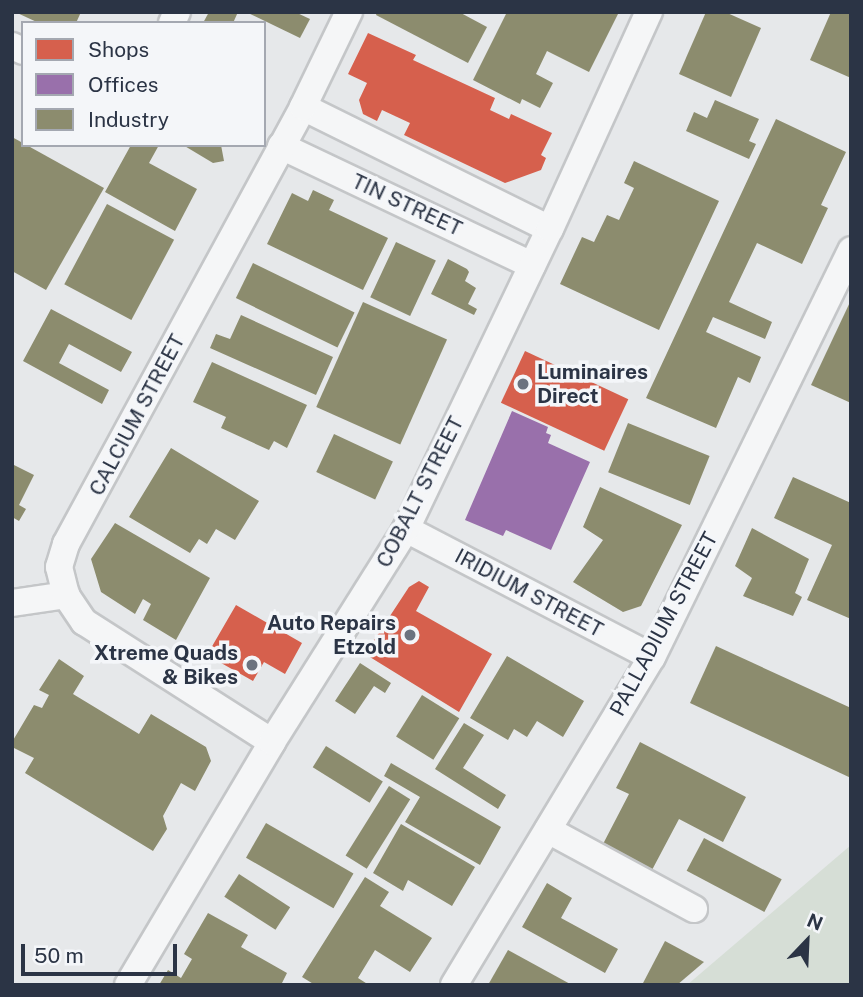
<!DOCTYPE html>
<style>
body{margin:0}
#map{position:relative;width:863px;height:997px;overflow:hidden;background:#e6e8ea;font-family:"Public Sans",sans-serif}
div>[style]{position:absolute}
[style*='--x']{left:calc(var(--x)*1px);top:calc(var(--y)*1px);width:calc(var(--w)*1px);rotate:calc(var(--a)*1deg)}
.green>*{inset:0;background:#d6ded6}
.shops>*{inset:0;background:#d6604d;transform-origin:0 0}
.offices>*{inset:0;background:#9970ab}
.industry>*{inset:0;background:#8c8c6e;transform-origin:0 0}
.roads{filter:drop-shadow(2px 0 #c4c6c8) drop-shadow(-2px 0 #c4c6c8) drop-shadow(0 2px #c4c6c8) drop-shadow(0 -2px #c4c6c8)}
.minor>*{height:26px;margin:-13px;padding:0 13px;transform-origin:13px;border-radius:13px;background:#f5f6f7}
.dots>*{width:19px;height:19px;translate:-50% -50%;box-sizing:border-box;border:4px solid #f4f6f9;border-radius:50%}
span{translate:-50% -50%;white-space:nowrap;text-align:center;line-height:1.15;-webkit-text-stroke:7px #f4f6f9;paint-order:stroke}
.street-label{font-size:21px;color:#2b3445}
.poi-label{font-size:21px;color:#2b3445;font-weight:700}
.left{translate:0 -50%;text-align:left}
.right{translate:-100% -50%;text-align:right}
.frame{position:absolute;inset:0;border:14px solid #2b3445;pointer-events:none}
.legend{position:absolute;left:21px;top:21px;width:245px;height:126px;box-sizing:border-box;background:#f4f6f9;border:2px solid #a4a8b1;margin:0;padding:9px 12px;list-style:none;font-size:21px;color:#2b3445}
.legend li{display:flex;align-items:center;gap:14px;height:35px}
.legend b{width:35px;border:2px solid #a4a8b1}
.north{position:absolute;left:772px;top:906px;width:70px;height:70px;-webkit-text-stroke:5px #f4f6f9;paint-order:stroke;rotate:23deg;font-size:19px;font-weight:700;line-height:28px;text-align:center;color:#2b3445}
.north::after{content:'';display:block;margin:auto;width:24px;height:32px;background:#2b3445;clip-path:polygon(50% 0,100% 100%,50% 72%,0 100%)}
.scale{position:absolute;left:21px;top:944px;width:156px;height:32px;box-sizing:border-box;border:4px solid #2b3445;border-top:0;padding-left:9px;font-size:21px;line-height:24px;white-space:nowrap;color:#2b3445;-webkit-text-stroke:5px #f4f6f9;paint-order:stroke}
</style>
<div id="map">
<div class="green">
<i style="clip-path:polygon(851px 845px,851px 985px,687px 985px)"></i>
</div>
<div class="shops">
<i style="clip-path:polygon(368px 33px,416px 55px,413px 60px,495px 98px,490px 110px,509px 119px,511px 114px,552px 133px,541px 155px,546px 158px,541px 170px,505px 183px,404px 135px,410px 123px,382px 110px,377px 121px,363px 114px,359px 100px,367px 83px,348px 74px)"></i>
<i style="left:525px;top:351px;width:114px;height:57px;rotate:25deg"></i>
<i style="clip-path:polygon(419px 581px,429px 587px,416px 611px,492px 654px,459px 712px,365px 654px,409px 587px)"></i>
<i style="clip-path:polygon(236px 605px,302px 643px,285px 674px,264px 662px,253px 681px,207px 655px)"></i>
</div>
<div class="offices">
<i style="clip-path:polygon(512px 411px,548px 427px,546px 433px,551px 435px,548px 443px,590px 462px,551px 550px,506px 530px,503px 536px,465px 520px)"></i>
</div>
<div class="industry">
<i style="clip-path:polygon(15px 12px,81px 12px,76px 23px,39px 23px)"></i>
<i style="clip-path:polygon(209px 12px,238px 12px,233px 23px,203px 23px)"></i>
<i style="clip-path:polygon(246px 12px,295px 12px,310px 19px,300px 38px)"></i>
<i style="clip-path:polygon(377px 12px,459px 12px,487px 27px,468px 63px,376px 15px)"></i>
<i style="clip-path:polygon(507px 12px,619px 12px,589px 72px,547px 51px,536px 74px,553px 83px,540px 108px,522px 99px,520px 104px,473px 80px)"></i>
<i style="clip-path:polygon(706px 12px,725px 12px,761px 28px,731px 97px,679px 74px)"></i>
<i style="clip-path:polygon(831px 12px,851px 12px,851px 78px,810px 60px)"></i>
<i style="clip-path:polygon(715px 100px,759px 119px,749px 141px,756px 144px,749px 159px,686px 131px,694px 112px,707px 118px)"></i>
<i style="clip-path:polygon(776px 119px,846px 152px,821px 205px,828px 208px,802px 264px,757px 243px,729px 302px,772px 322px,765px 339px,713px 317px,706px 332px,761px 357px,750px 383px,738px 377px,716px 428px,646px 398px)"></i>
<i style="clip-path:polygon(12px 137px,104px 188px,46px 290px,12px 271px)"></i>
<i style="clip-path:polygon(131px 145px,159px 145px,149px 163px,197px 189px,175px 231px,105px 192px)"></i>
<i style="clip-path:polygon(183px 145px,221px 145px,224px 161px,213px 163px)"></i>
<i style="clip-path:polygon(634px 161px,719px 201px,659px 330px,560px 284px,582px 237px,594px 242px,607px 215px,619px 220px,634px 188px,624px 183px)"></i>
<i style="clip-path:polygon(313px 190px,334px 200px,329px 210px,388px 238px,363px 290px,267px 244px,292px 193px,308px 201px)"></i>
<i style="left:107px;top:204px;width:76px;height:91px;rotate:28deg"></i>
<i style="left:396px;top:242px;width:44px;height:61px;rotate:25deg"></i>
<i style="clip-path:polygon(448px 259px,467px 269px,469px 272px,465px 281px,476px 288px,468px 304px,477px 309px,474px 315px,431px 294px)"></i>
<i style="left:253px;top:263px;width:113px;height:39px;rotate:26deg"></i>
<i style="clip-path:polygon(851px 300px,851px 403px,811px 385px)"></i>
<i style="left:363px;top:302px;width:92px;height:115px;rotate:24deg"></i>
<i style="clip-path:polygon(51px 309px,132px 352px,121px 372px,69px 344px,59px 363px,109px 390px,102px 404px,23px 361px)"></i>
<i style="clip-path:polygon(241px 315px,333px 357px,316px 395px,210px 348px,216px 334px,230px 339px)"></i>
<i style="clip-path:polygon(212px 362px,307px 405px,287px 448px,274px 441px,269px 450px,221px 428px,226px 417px,193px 402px)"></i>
<i style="left:628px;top:423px;width:88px;height:53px;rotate:22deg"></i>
<i style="left:334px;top:434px;width:65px;height:42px;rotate:25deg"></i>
<i style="clip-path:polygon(171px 448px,259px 501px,235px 540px,216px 529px,207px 544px,199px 539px,190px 553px,129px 517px)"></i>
<i style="clip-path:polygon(12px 464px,34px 475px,19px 505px,26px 509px,19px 521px,12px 517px)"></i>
<i style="clip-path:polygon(793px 477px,851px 503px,851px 619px,807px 600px,832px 545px,774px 518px)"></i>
<i style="clip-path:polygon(600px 487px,682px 525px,641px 606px,623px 612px,573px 582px,603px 540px,583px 527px)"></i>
<i style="clip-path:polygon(115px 523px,210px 578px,176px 640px,143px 620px,151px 604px,143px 599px,135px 614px,101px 592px,91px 559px)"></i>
<i style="clip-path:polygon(752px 528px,809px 559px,795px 593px,802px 597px,793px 616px,743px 596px,752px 578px,735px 566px)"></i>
<i style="clip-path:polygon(716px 646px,851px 708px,851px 778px,690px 703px)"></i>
<i style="clip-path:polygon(507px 656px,584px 701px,563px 737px,537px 721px,527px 737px,514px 729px,508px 740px,470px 718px)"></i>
<i style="clip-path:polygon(59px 659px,84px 676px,73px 694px,139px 734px,151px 714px,206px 747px,211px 761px,195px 791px,181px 783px,163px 816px,167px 829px,153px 851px,25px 773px,34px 758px,12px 747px,12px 742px,34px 705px,42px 708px,49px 695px,39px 690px)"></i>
<i style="clip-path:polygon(360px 663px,391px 683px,385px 693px,374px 686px,355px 714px,335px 701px)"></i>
<i style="left:422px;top:695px;width:44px;height:49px;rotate:32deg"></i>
<i style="clip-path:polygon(464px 723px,484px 735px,463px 768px,506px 795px,498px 809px,435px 769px)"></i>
<i style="clip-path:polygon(640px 742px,746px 797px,723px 842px,679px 819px,652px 870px,603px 844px,629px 794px,616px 788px)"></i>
<i style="left:326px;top:746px;width:67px;height:25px;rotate:32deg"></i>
<i style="clip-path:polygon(391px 763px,501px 827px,480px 865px,405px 822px,420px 797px,384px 776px)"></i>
<i style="left:389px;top:786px;width:25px;height:82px;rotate:32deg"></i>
<i style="left:266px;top:823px;width:101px;height:40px;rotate:30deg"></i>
<i style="clip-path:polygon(401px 824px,475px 867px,452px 906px,408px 880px,403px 891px,373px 873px)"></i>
<i style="left:704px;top:838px;width:88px;height:37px;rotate:28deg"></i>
<i style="left:239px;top:874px;width:61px;height:27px;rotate:33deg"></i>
<i style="clip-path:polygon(365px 877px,389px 892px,380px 906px,432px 938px,410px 972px,375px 950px,358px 978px,369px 985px,315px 985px,302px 977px)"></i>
<i style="clip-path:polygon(547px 883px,572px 898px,561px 918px,618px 949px,605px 973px,522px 927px)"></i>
<i style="clip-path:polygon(208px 913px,248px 935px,241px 947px,287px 973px,281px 985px,159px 985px,168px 970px,181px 978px,192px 959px,184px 954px)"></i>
<i style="clip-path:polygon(665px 941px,704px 962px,677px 985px,642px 985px)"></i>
<i style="clip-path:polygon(508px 950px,572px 985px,488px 985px)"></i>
</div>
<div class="roads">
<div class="minor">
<i style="--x:172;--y:23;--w:12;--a:-66"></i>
<i style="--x:12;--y:46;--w:12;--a:24"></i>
<i style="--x:303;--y:107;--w:275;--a:26.3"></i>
<i style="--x:281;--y:146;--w:278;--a:25.4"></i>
<i style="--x:406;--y:529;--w:277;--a:27.5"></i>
<i style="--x:12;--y:603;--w:55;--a:-8.4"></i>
<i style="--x:272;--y:742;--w:223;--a:-147.4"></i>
<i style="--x:84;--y:622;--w:32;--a:-124"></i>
<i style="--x:66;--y:595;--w:29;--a:-104"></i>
<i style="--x:59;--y:567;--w:24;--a:-73"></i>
<i style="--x:66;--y:544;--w:497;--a:-61.5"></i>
<i style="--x:303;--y:107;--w:106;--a:-64.2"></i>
<i style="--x:548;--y:830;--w:166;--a:28.4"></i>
<i style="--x:128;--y:985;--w:282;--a:-59.3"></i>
<i style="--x:272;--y:742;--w:252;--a:-57.8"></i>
<i style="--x:406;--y:529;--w:333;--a:-64.4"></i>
<i style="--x:550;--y:229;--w:239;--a:-65.5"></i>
<i style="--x:454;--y:985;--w:383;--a:-58.9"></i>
<i style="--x:652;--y:657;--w:453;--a:-63.9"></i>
</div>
</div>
<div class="dots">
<i style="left:523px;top:384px;background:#6c737f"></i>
<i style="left:410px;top:635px;background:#6c737f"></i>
<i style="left:252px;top:665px;background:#6c737f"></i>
</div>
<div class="street-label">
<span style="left:407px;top:205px;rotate:25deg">TIN STREET</span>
<span style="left:137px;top:415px;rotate:-62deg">CALCIUM STREET</span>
<span style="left:420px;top:492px;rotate:-63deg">COBALT STREET</span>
<span style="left:529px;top:593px;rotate:28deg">IRIDIUM STREET</span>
<span style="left:664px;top:624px;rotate:-62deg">PALLADIUM STREET</span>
</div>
<div class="poi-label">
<span class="left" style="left:537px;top:384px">Luminaires<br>Direct</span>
<span class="right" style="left:396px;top:635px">Auto Repairs<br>Etzold</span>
<span class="right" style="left:238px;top:665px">Xtreme Quads<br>&amp; Bikes</span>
</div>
<div class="frame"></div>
<ul class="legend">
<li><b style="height:19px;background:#d6604d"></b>Shops</li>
<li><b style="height:19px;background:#9970ab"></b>Offices</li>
<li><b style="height:19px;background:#8c8c6e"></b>Industry</li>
</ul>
<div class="north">N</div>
<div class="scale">50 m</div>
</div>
